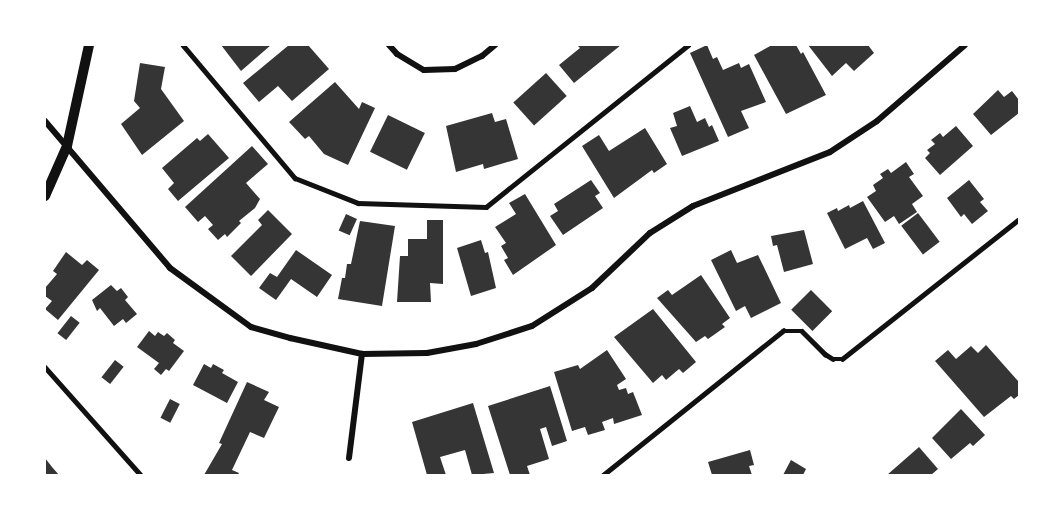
<!DOCTYPE html>
<style>
body{margin:0}
#map{position:relative;width:1064px;height:520px;overflow:hidden;background:#fff;font-family:Inter,sans-serif}
div>[style]{position:absolute}
[style*='--x']{left:calc(var(--x)*1px);top:calc(var(--y)*1px);width:calc(var(--w)*1px);rotate:calc(var(--a)*1deg)}
.building>*{inset:0;background:#353535;transform-origin:0 0}
.service>*{height:4.5px;margin:-2.25px;padding:0 2.25px;transform-origin:2.25px;border-radius:2.25px;background:#111}
.minor>*{height:6px;margin:-3px;padding:0 3px;transform-origin:3px;border-radius:3px;background:#111}
.tertiary>*{height:10px;margin:-5px;padding:0 5px;transform-origin:5px;border-radius:5px;background:#111}
span{translate:-50% -50%;white-space:nowrap;text-align:center;line-height:1.15;-webkit-text-stroke:5px #fff;paint-order:stroke}
.frame{position:absolute;inset:0;border:46px solid #fff;pointer-events:none}
</style>
<div id="map">
<div class="building">
<i style="clip-path:polygon(221px 45px,271px 45px,241px 71px)"></i>
<i style="clip-path:polygon(289px 45px,308px 45px,329px 69px,292px 101px,278px 86px,259px 102px,243px 83px)"></i>
<i style="clip-path:polygon(577px 45px,621px 45px,574px 83px,559px 65px,580px 48px)"></i>
<i style="clip-path:polygon(707px 45px,713px 59px,717px 57px,723px 70px,739px 63px,741px 68px,749px 64px,766px 102px,741px 111px,749px 128px,728px 137px,690px 53px)"></i>
<i style="clip-path:polygon(772px 45px,796px 45px,801px 54px,803px 52px,826px 95px,786px 114px,754px 55px)"></i>
<i style="clip-path:polygon(808px 45px,868px 45px,874px 53px,854px 71px,846px 63px,832px 76px)"></i>
<i style="clip-path:polygon(140px 63px,165px 67px,161px 89px,184px 121px,142px 155px,121px 124px,140px 108px,134px 101px)"></i>
<i style="left:546px;top:73px;width:31px;height:44px;rotate:48deg"></i>
<i style="clip-path:polygon(335px 82px,359px 109px,362px 102px,375px 108px,348px 165px,324px 154px,309px 136px,305px 139px,289px 122px)"></i>
<i style="clip-path:polygon(998px 90px,1004px 97px,1012px 91px,1019px 100px,1019px 113px,991px 135px,973px 114px)"></i>
<i style="clip-path:polygon(690px 106px,697px 122px,705px 118px,709px 127px,712px 125px,719px 141px,682px 156px,670px 128px,677px 126px,673px 113px)"></i>
<i style="clip-path:polygon(492px 113px,495px 122px,506px 119px,518px 159px,484px 169px,483px 164px,456px 172px,446px 126px)"></i>
<i style="left:388px;top:115px;width:41px;height:41px;rotate:26deg"></i>
<i style="clip-path:polygon(956px 126px,973px 146px,940px 175px,925px 158px,930px 153px,927px 150px,935px 144px,931px 140px,940px 133px,943px 137px)"></i>
<i style="clip-path:polygon(645px 128px,667px 164px,654px 173px,652px 170px,614px 198px,582px 146px,599px 135px,609px 151px)"></i>
<i style="clip-path:polygon(208px 134px,229px 158px,178px 201px,168px 189px,174px 183px,162px 168px,197px 138px,200px 141px)"></i>
<i style="clip-path:polygon(252px 146px,268px 164px,246px 183px,260px 199px,255px 208px,239px 221px,241px 223px,227px 237px,225px 234px,218px 240px,208px 229px,213px 225px,205px 216px,198px 222px,185px 207px)"></i>
<i style="clip-path:polygon(906px 162px,914px 174px,909px 177px,923px 196px,912px 204px,917px 212px,899px 224px,894px 216px,885px 222px,867px 197px,876px 191px,873px 185px,883px 178px,880px 174px,888px 169px,891px 173px)"></i>
<i style="clip-path:polygon(591px 180px,600px 193px,595px 196px,603px 208px,563px 235px,550px 216px,558px 211px,554px 204px)"></i>
<i style="clip-path:polygon(969px 180px,984px 199px,980px 202px,988px 211px,972px 224px,964px 214px,961px 217px,947px 198px)"></i>
<i style="clip-path:polygon(525px 194px,556px 245px,513px 275px,504px 260px,508px 258px,501px 246px,506px 243px,495px 227px,516px 214px,509px 203px)"></i>
<i style="clip-path:polygon(863px 201px,885px 243px,873px 249px,867px 238px,845px 249px,827px 213px,837px 208px,838px 211px,849px 205px,850px 208px)"></i>
<i style="clip-path:polygon(268px 210px,292px 234px,251px 276px,231px 256px,262px 225px,258px 220px)"></i>
<i style="left:918px;top:213px;width:36px;height:21px;rotate:53deg"></i>
<i style="left:346px;top:214px;width:12px;height:18px;rotate:24deg"></i>
<i style="clip-path:polygon(427px 220px,443px 220px,443px 284px,430px 283px,431px 302px,397px 302px,400px 256px,408px 256px,408px 239px,427px 239px)"></i>
<i style="clip-path:polygon(360px 221px,395px 226px,382px 306px,338px 299px,342px 278px,345px 278px,347px 264px,351px 264px)"></i>
<i style="clip-path:polygon(804px 230px,813px 264px,784px 272px,777px 245px,773px 246px,771px 236px)"></i>
<i style="clip-path:polygon(481px 240px,485px 253px,488px 252px,496px 288px,471px 296px,457px 248px)"></i>
<i style="clip-path:polygon(296px 250px,332px 275px,317px 297px,291px 279px,276px 300px,259px 288px,270px 273px,277px 277px)"></i>
<i style="clip-path:polygon(731px 250px,737px 263px,758px 255px,781px 303px,751px 318px,745px 306px,736px 311px,711px 260px)"></i>
<i style="clip-path:polygon(66px 252px,82px 265px,87px 260px,99px 270px,58px 320px,45px 309px,52px 301px,45px 296px,45px 288px,57px 274px,53px 271px)"></i>
<i style="clip-path:polygon(701px 275px,730px 318px,722px 324px,725px 327px,708px 339px,705px 336px,696px 342px,657px 298px,668px 290px,672px 295px)"></i>
<i style="clip-path:polygon(111px 285px,117px 291px,121px 288px,128px 297px,125px 300px,137px 314px,126px 323px,123px 319px,114px 326px,100px 308px,97px 311px,92px 300px)"></i>
<i style="left:811px;top:290px;width:30px;height:28px;rotate:45deg"></i>
<i style="clip-path:polygon(653px 309px,696px 362px,683px 373px,679px 369px,666px 380px,662px 375px,653px 383px,614px 337px)"></i>
<i style="left:71px;top:316px;width:11px;height:22px;rotate:38deg"></i>
<i style="clip-path:polygon(149px 331px,155px 336px,158px 332px,164px 336px,167px 333px,175px 340px,173px 343px,184px 351px,169px 371px,166px 369px,161px 375px,154px 369px,159px 363px,137px 347px)"></i>
<i style="clip-path:polygon(986px 345px,1019px 382px,1019px 395px,1014px 399px,1011px 396px,984px 417px,935px 361px,948px 350px,956px 359px,971px 346px,978px 353px)"></i>
<i style="clip-path:polygon(607px 350px,626px 379px,617px 385px,619px 390px,626px 388px,628px 394px,633px 392px,642px 415px,614px 424px,613px 418px,602px 422px,605px 430px,588px 435px,585px 427px,572px 431px,554px 372px,578px 365px,580px 369px)"></i>
<i style="left:115px;top:360px;width:11px;height:22px;rotate:38deg"></i>
<i style="clip-path:polygon(204px 364px,211px 368px,213px 364px,224px 370px,222px 373px,238px 382px,227px 403px,193px 385px)"></i>
<i style="clip-path:polygon(247px 382px,269px 392px,264px 400px,279px 407px,264px 438px,250px 432px,232px 470px,239px 473px,238px 475px,204px 475px,222px 444px,219px 443px)"></i>
<i style="clip-path:polygon(550px 386px,567px 441px,552px 446px,546px 427px,540px 429px,549px 459px,527px 466px,530px 475px,510px 475px,488px 406px)"></i>
<i style="left:170px;top:399px;width:11px;height:21px;rotate:27deg"></i>
<i style="clip-path:polygon(473px 403px,494px 473px,472px 475px,465px 450px,440px 457px,446px 475px,427px 475px,412px 422px)"></i>
<i style="clip-path:polygon(961px 409px,985px 435px,973px 446px,970px 443px,951px 459px,932px 438px)"></i>
<i style="clip-path:polygon(919px 447px,938px 469px,931px 475px,887px 475px)"></i>
<i style="clip-path:polygon(750px 450px,754px 465px,749px 466px,752px 475px,712px 475px,708px 462px)"></i>
<i style="clip-path:polygon(45px 458px,52px 467px,59px 475px,45px 475px)"></i>
<i style="clip-path:polygon(791px 460px,806px 469px,803px 475px,783px 475px)"></i>
</div>
<div class="service">
<i style="--x:183;--y:45;--w:174;--a:49.9"></i>
<i style="--x:295;--y:178;--w:68;--a:21.6"></i>
<i style="--x:358;--y:203;--w:128;--a:1.8"></i>
<i style="--x:486;--y:207;--w:259;--a:-38.7"></i>
<i style="--x:45;--y:367;--w:144;--a:48.4"></i>
<i style="--x:603;--y:475;--w:231;--a:-38.7"></i>
<i style="--x:783;--y:331;--w:19;--a:0"></i>
<i style="--x:802;--y:331;--w:33;--a:45"></i>
<i style="--x:825;--y:354;--w:9;--a:32"></i>
<i style="--x:833;--y:359;--w:9;--a:0"></i>
<i style="--x:842;--y:359;--w:226;--a:-38.3"></i>
</div>
<div class="minor">
<i style="--x:389;--y:45;--w:12;--a:48"></i>
<i style="--x:397;--y:54;--w:31;--a:31"></i>
<i style="--x:424;--y:70;--w:31;--a:-2"></i>
<i style="--x:455;--y:69;--w:30;--a:-26"></i>
<i style="--x:482;--y:56;--w:17;--a:-40"></i>
<i style="--x:45;--y:121;--w:193;--a:49.6"></i>
<i style="--x:170;--y:268;--w:100;--a:36.1"></i>
<i style="--x:251;--y:327;--w:41;--a:15.8"></i>
<i style="--x:290;--y:338;--w:74;--a:12.5"></i>
<i style="--x:362;--y:354;--w:65;--a:-0.9"></i>
<i style="--x:427;--y:353;--w:50;--a:-10.4"></i>
<i style="--x:476;--y:344;--w:59;--a:-17.8"></i>
<i style="--x:532;--y:326;--w:71;--a:-32.3"></i>
<i style="--x:592;--y:288;--w:80;--a:-43.5"></i>
<i style="--x:650;--y:233;--w:51;--a:-32.1"></i>
<i style="--x:693;--y:206;--w:147;--a:-21.5"></i>
<i style="--x:830;--y:152;--w:56;--a:-33.4"></i>
<i style="--x:877;--y:121;--w:116;--a:-40.8"></i>
<i style="--x:349;--y:458;--w:105;--a:-82.9"></i>
</div>
<div class="tertiary">
<i style="--x:45;--y:196;--w:55;--a:-66.3"></i>
<i style="--x:67;--y:146;--w:103;--a:-77.7"></i>
</div>
<div class="frame"></div>
</div>
